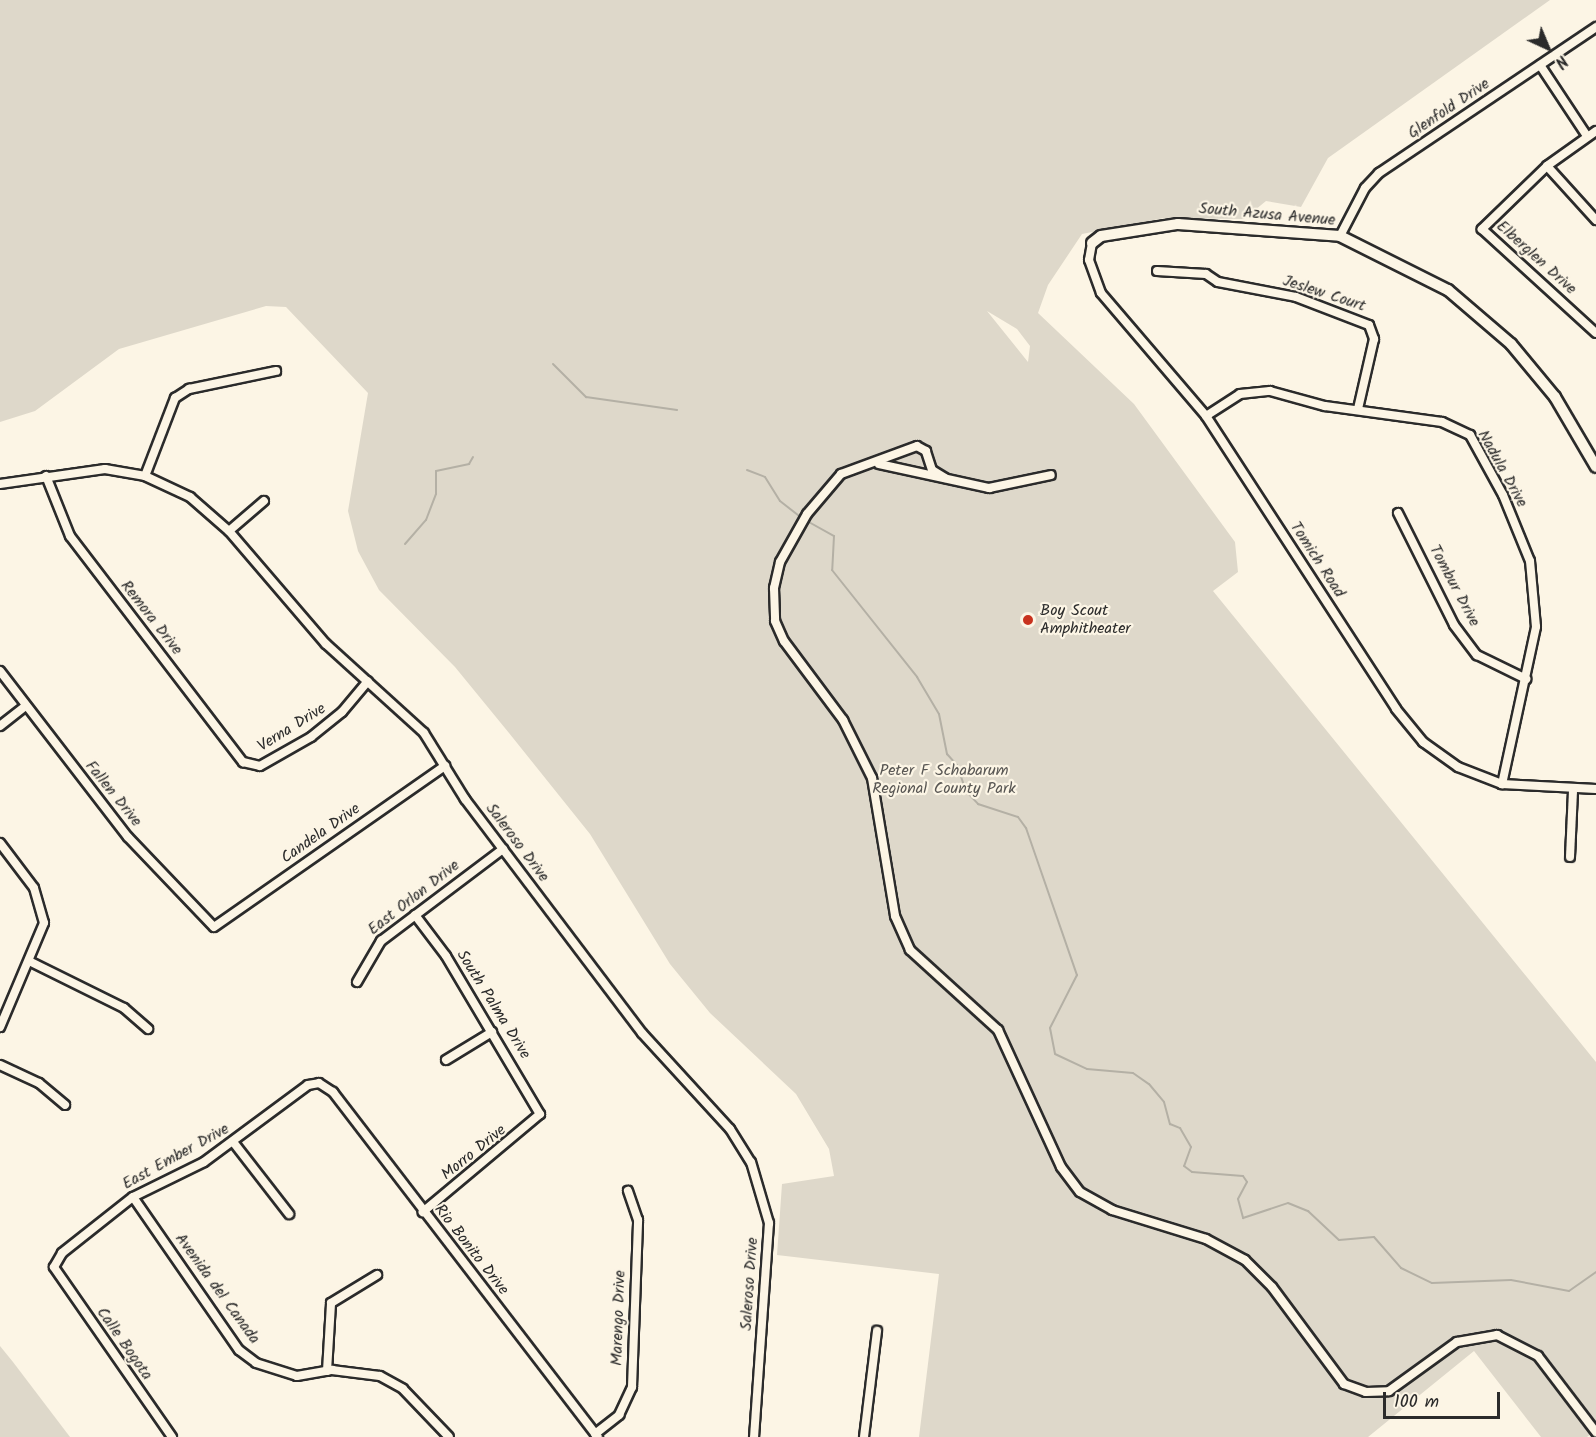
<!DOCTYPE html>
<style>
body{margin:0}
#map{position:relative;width:1596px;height:1437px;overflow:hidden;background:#fcf5e5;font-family:Kalam,sans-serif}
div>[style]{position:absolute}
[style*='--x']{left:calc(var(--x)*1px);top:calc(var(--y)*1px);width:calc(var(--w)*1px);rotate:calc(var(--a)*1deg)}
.green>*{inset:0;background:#ded8ca}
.stream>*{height:2px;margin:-1px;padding:0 1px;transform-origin:1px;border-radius:1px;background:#b4b0a5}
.roads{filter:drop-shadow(2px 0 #2b2b2b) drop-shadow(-2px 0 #2b2b2b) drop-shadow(0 2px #2b2b2b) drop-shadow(0 -2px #2b2b2b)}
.minor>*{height:8px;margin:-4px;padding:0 4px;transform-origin:4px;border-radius:4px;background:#fcf5e5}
.tertiary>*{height:10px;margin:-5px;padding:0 5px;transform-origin:5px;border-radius:5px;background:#fcf5e5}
.dots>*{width:16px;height:16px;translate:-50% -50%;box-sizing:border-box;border:3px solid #fcf5e5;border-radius:50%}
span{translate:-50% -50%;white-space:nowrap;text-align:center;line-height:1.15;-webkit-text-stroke:4.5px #fcf5e5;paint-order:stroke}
.street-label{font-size:16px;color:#2b2b2b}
.poi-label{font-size:16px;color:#2b2b2b}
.left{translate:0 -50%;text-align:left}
.park-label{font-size:16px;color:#585653}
.north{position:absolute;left:1518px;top:18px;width:60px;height:60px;-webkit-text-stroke:4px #fcf5e5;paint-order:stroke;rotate:136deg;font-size:16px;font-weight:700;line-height:24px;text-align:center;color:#2b2b2b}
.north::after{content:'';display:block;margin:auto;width:21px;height:27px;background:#2b2b2b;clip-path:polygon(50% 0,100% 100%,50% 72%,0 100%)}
.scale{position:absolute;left:1383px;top:1392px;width:117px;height:27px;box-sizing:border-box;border:3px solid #2b2b2b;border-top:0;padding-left:8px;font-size:18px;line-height:21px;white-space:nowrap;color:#2b2b2b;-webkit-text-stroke:4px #fcf5e5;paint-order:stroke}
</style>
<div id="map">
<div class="green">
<i style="clip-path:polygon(evenodd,0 0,1550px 0,1328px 158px,1301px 207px,1266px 201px,1244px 219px,1164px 218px,1082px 234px,1048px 285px,1038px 313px,1134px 404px,1235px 542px,1238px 572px,1213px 591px,1596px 1062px,1596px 1430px,1587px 1437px,1541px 1437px,1474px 1351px,1368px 1437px,919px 1437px,939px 1274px,777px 1255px,782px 1184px,834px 1176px,829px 1149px,796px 1094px,710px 1013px,670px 964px,590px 834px,509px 733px,455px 667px,379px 590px,358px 551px,348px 511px,368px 393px,286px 307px,266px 306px,119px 349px,35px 411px,0 422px,0 0,987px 311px,1017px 329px,1030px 346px,1028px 362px,987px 311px)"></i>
<i style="clip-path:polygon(0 1346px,13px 1362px,70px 1437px,0 1437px)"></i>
</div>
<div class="stream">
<i style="--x:553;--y:364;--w:47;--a:45"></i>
<i style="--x:586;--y:397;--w:92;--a:8.1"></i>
<i style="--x:747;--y:470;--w:19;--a:21"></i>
<i style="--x:765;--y:477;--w:28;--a:58"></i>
<i style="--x:780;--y:501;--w:28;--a:38"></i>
<i style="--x:807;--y:521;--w:31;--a:29"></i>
<i style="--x:834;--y:536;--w:34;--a:93"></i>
<i style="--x:832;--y:570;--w:137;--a:51.5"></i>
<i style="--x:917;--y:677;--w:43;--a:59.3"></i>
<i style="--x:939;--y:714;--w:41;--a:78.7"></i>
<i style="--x:947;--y:754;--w:15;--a:48"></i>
<i style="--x:957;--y:765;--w:28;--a:71"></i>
<i style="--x:966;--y:791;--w:18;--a:47"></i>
<i style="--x:978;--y:804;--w:42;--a:18"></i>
<i style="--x:1018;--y:817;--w:14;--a:54"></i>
<i style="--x:1026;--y:828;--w:156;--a:70.9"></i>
<i style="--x:1077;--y:975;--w:59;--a:117"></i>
<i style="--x:1050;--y:1028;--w:26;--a:79"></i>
<i style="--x:1055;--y:1054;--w:35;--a:25"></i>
<i style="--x:1087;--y:1069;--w:46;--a:5"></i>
<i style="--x:1133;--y:1073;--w:19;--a:35"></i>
<i style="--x:1149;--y:1084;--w:23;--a:50"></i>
<i style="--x:1164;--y:1102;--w:23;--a:75"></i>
<i style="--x:1170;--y:1124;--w:11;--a:22"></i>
<i style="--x:1180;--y:1128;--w:22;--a:60"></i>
<i style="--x:1191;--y:1147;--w:20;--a:110"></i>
<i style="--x:1184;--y:1166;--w:10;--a:37"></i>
<i style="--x:1192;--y:1172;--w:51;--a:4.5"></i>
<i style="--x:1243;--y:1176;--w:7;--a:56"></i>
<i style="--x:1247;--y:1182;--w:19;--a:118"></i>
<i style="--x:1238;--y:1199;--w:20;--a:75"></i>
<i style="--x:1243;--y:1218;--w:47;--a:-18.4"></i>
<i style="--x:1288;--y:1203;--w:22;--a:22"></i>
<i style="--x:1308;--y:1211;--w:42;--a:43.1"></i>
<i style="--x:1339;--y:1240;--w:35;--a:-5"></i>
<i style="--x:1374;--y:1237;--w:41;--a:48.9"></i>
<i style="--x:1401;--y:1268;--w:34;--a:26"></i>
<i style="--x:1432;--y:1283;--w:79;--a:-2.2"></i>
<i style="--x:1511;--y:1280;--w:59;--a:10.7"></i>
<i style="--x:1569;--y:1291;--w:33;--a:-35"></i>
<i style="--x:405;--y:544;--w:32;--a:-49"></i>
<i style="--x:426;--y:520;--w:28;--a:-69"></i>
<i style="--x:436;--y:494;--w:23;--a:-90"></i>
<i style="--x:436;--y:471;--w:34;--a:-12"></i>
<i style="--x:469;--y:464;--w:8;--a:-60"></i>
</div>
<div class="roads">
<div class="minor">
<i style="--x:1540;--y:65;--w:85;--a:56.5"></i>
<i style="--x:1596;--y:131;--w:60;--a:144.5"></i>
<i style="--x:1547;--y:166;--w:91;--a:135.9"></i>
<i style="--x:1482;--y:229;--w:154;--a:42.4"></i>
<i style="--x:1547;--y:166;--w:73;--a:47.8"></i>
<i style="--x:1340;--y:236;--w:54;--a:-62.5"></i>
<i style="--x:1365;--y:188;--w:21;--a:-47"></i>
<i style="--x:1379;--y:173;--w:262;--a:-33.9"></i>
<i style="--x:1092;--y:243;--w:17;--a:100"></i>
<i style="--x:1089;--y:260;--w:35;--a:70"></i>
<i style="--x:1101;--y:293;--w:162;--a:49.5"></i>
<i style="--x:1206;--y:416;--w:349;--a:57"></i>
<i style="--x:1396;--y:709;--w:43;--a:50.7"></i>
<i style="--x:1423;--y:742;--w:43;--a:35.5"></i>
<i style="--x:1458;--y:767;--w:47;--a:21.1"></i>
<i style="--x:1502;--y:784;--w:94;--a:3"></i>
<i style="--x:1157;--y:271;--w:49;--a:3.5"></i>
<i style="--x:1206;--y:274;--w:14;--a:34"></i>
<i style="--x:1218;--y:282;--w:79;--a:10.9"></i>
<i style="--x:1296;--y:297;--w:78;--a:21"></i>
<i style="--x:1369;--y:325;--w:15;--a:70"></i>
<i style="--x:1374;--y:339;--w:72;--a:102.9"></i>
<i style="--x:1206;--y:416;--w:40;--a:-32.9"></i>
<i style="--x:1240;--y:394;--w:30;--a:-6"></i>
<i style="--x:1270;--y:391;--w:57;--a:15.3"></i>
<i style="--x:1325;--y:406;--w:118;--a:7.8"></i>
<i style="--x:1442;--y:422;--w:31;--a:25"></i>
<i style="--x:1470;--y:435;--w:68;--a:61.2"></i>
<i style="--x:1503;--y:495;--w:71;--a:67.8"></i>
<i style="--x:1530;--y:561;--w:66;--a:84.8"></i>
<i style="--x:1536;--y:627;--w:161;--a:102.2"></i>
<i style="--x:879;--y:464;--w:113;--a:12.3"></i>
<i style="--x:989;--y:488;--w:63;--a:-11.8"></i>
<i style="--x:46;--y:476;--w:65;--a:68.2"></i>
<i style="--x:70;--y:536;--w:285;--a:52.6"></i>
<i style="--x:243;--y:762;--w:17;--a:13"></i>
<i style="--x:260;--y:766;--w:59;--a:-29.6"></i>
<i style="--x:311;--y:737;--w:40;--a:-39"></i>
<i style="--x:342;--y:712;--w:40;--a:-50"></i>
<i style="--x:145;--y:476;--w:84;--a:-69"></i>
<i style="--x:175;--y:398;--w:17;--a:-33"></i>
<i style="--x:189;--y:389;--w:89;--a:-11.7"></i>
<i style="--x:945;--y:478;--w:15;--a:-148"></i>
<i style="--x:932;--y:470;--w:20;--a:-108"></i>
<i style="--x:926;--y:451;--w:10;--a:-151"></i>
<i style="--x:917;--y:446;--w:81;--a:159.8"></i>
<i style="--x:841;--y:474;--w:52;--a:130.4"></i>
<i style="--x:807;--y:514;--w:55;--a:119.4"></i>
<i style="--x:780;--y:562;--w:27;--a:103"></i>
<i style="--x:774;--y:588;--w:33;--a:88"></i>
<i style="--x:775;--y:621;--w:22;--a:66"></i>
<i style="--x:784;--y:641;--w:99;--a:53.2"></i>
<i style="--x:843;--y:720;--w:65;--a:63.4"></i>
<i style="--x:872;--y:778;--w:140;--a:80.5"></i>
<i style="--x:895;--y:916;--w:37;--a:66"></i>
<i style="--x:910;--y:950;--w:119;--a:42.3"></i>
<i style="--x:998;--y:1030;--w:151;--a:65.3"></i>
<i style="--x:1061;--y:1167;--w:31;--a:53"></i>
<i style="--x:1080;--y:1192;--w:37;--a:29"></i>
<i style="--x:1112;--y:1210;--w:98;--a:17.1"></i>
<i style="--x:1206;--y:1239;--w:44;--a:28.3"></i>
<i style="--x:1245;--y:1260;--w:38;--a:45"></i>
<i style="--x:1272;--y:1287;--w:121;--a:53.4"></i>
<i style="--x:1344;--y:1384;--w:23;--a:20"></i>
<i style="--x:1366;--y:1392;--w:23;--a:-2"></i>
<i style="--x:1389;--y:1391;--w:84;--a:-35.8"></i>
<i style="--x:1457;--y:1342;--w:41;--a:-9.9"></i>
<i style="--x:1497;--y:1335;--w:46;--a:27.1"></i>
<i style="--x:1538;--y:1356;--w:96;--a:52.7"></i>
<i style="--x:0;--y:484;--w:106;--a:-8.1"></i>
<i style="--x:105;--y:469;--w:41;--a:9.9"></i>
<i style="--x:145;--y:476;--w:50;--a:25"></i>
<i style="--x:190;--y:497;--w:52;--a:41.1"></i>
<i style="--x:229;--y:531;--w:149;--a:49.4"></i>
<i style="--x:326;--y:644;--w:132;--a:42.2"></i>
<i style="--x:424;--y:733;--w:78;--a:58.2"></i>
<i style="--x:465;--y:799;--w:293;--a:52.9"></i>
<i style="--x:642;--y:1033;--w:130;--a:47.5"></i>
<i style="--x:730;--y:1129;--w:39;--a:58"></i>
<i style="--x:751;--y:1162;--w:64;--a:73.6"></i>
<i style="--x:769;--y:1223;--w:215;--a:94"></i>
<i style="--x:1398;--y:513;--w:125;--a:63.4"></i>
<i style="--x:1454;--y:625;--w:38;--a:53"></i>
<i style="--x:1477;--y:655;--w:55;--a:26.1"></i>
<i style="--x:229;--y:531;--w:46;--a:-40.6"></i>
<i style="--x:0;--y:671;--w:210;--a:52.4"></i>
<i style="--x:128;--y:837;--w:124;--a:46.3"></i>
<i style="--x:214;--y:927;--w:282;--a:-34.9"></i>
<i style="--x:0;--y:726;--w:33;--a:-38"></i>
<i style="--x:0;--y:843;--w:56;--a:52.9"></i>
<i style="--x:34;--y:888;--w:36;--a:74"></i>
<i style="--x:44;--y:923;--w:113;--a:112.9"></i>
<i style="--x:1570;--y:857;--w:66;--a:-87.4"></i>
<i style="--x:415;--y:915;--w:51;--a:52.9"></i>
<i style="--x:446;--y:956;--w:184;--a:59.3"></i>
<i style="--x:540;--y:1114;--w:153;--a:140.1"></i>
<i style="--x:29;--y:961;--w:106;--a:26.3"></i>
<i style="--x:124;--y:1008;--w:32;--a:41"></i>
<i style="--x:357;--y:982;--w:48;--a:-59.7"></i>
<i style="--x:381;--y:941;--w:153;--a:-37"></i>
<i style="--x:446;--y:1060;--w:54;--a:-31.3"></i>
<i style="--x:0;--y:1065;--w:43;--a:24.8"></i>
<i style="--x:39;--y:1083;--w:34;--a:40"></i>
<i style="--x:234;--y:1143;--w:90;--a:52.2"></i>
<i style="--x:133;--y:1197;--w:186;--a:55.3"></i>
<i style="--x:239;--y:1350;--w:21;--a:37"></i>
<i style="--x:256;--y:1363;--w:43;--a:17.6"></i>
<i style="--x:297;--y:1376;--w:36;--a:-10"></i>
<i style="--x:332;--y:1370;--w:48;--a:7.1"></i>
<i style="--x:380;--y:1376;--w:26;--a:29"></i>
<i style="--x:403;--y:1389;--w:66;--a:46.2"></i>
<i style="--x:327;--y:1371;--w:68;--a:-86.6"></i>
<i style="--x:331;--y:1303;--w:54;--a:-31.3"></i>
<i style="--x:595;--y:1434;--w:31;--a:-38"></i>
<i style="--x:619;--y:1415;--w:31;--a:-65"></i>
<i style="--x:632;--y:1387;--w:167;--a:-87.9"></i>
<i style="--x:638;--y:1220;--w:31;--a:-109"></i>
<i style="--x:172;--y:1437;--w:207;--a:-124.8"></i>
<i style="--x:54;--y:1267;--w:16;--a:-60"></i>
<i style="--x:62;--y:1253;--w:90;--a:-38.3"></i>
<i style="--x:133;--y:1197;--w:79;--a:-26.2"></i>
<i style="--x:204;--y:1162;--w:129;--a:-36.5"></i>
<i style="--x:308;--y:1085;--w:11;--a:-10"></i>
<i style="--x:319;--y:1083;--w:17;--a:33"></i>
<i style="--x:333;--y:1092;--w:435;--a:52.5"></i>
<i style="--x:864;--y:1437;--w:107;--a:-83"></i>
</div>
<div class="tertiary">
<i style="--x:1092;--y:243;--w:11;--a:-38"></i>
<i style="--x:1101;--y:236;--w:78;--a:-8.9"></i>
<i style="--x:1178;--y:224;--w:162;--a:4.2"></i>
<i style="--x:1340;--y:236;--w:121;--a:26.6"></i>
<i style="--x:1448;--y:290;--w:83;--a:40.6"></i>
<i style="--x:1511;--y:344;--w:69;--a:50.3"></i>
<i style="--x:1555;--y:397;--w:81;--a:59.6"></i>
</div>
</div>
<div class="dots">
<i style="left:1028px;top:620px;background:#c8321e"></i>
</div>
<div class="street-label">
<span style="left:1449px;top:109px;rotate:-34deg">Glenfold Drive</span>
<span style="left:1267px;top:215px;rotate:5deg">South Azusa Avenue</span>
<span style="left:1536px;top:258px;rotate:42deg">Elberglen Drive</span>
<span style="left:1324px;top:294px;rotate:18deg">Jeslew Court</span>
<span style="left:1502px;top:469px;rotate:61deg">Nadula Drive</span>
<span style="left:1317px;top:560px;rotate:57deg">Tomich Road</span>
<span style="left:1454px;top:586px;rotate:62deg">Tombur Drive</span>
<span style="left:151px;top:618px;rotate:52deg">Remora Drive</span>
<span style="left:292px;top:728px;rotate:-32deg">Verna Drive</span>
<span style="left:113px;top:794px;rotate:51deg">Fallen Drive</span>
<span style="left:321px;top:834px;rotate:-35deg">Candela Drive</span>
<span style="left:517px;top:843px;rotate:53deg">Saleroso Drive</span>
<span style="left:414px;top:898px;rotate:-38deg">East Orlon Drive</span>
<span style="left:493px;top:1005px;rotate:58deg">South Palma Drive</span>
<span style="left:474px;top:1153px;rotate:-39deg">Morro Drive</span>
<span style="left:176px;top:1157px;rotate:-29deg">East Ember Drive</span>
<span style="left:471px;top:1250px;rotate:52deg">Rio Bonito Drive</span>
<span style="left:750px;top:1284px;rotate:-86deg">Saleroso Drive</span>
<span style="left:217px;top:1289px;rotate:54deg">Avenida del Canada</span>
<span style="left:619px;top:1318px;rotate:-88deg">Marengo Drive</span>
<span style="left:124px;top:1344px;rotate:55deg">Calle Bogota</span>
</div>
<div class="poi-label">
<span class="left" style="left:1040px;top:620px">Boy Scout<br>Amphitheater</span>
</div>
<div class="park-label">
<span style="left:944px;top:780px">Peter F Schabarum<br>Regional County Park</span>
</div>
<div class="north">N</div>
<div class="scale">100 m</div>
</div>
